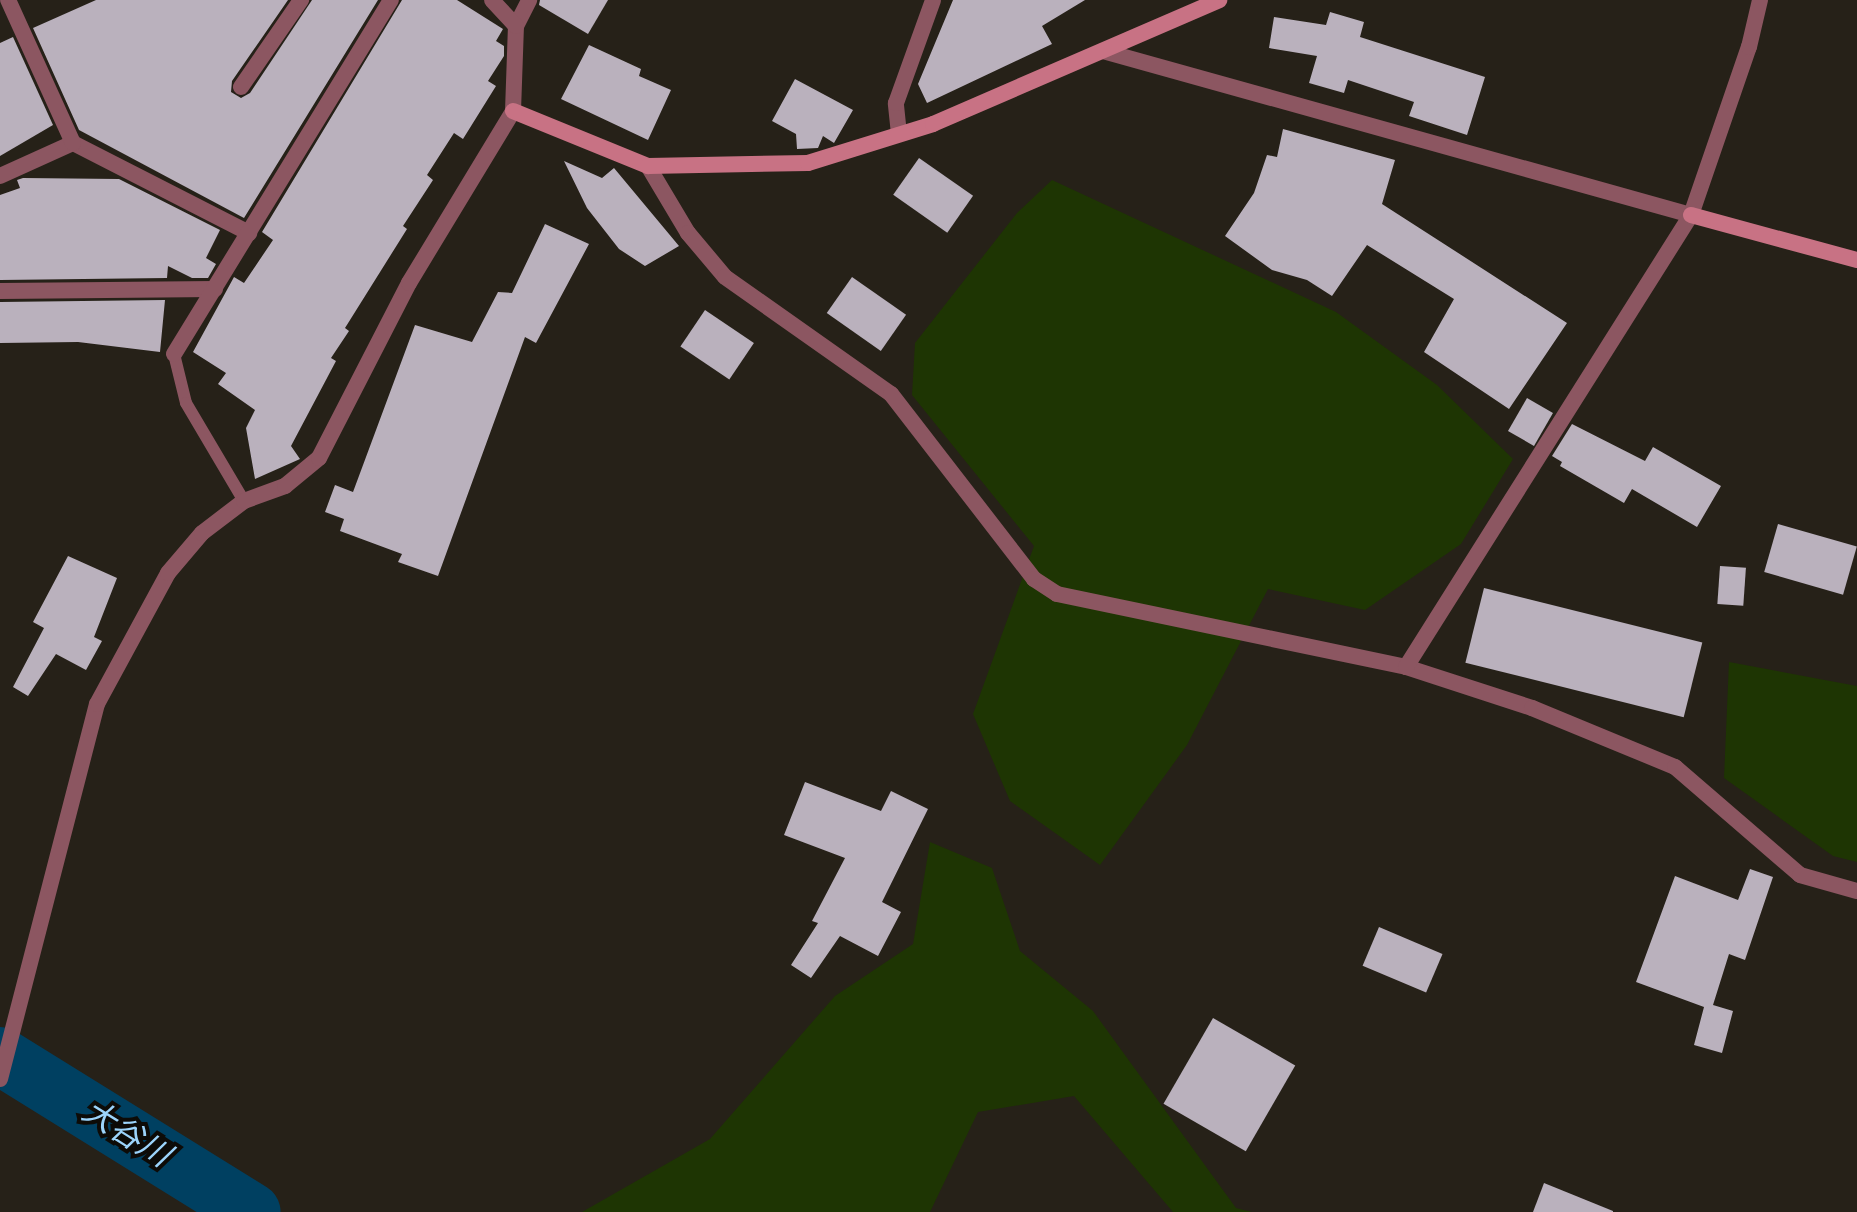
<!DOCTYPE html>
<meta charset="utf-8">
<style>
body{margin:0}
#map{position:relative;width:1857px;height:1212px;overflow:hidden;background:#262118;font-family:Signika,"Noto Sans JP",sans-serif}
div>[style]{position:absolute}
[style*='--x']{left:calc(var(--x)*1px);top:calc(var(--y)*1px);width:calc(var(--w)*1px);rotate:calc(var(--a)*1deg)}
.green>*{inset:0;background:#1e3503}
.river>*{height:58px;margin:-29px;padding:0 29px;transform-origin:29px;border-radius:29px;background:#004061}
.building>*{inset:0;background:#bab1bd;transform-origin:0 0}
.lane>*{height:12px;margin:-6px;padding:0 6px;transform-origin:6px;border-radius:6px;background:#8c5661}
.street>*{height:16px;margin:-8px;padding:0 8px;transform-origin:8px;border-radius:8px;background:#8c5661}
.secondary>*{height:16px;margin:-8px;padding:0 8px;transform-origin:8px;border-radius:8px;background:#c87284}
span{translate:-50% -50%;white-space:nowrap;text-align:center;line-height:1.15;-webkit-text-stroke:8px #0d0b07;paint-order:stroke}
.water-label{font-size:32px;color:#9cd4fb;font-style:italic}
</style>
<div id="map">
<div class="green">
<i style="clip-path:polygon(1052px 180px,1336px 312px,1437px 385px,1513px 459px,1461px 544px,1365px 610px,1268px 589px,1187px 745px,1100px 865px,1010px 801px,973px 714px,1034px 546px,912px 395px,915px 343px,1017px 213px)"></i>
<i style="clip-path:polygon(1729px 662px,1857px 686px,1857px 862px,1833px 856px,1724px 778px)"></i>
<i style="clip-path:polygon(930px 842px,992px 868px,1020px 951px,1093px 1011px,1236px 1208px,1252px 1212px,1173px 1212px,1074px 1096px,978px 1112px,930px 1212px,582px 1212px,710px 1139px,835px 996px,913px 944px)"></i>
</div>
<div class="river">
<i style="--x:0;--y:1056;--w:296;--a:31.8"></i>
</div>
<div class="building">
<i style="clip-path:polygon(96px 0,288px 0,232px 81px,231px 92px,241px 98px,250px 93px,312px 0,378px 0,244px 218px,79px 130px,33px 28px)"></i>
<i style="clip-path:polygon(402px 0,457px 0,503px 29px,496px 41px,504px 46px,504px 56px,488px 81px,496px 86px,463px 139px,454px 133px,427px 175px,433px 180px,403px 226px,407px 229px,345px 328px,349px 331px,331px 358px,336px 361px,291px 446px,300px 459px,255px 479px,246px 428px,255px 410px,218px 384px,226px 373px,193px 352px,234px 277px,244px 283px,273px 240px,262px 232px)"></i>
<i style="clip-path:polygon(540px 0,608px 0,588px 34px,539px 5px)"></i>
<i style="clip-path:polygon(953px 0,1085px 0,1042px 26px,1052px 44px,927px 103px,918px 84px)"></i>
<i style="clip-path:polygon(1330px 12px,1364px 22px,1360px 37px,1485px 77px,1467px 135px,1409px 116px,1414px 102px,1348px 80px,1344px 93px,1309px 83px,1317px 56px,1269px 48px,1274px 17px,1326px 25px)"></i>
<i style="clip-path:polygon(13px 37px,53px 125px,0 156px,0 43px)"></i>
<i style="clip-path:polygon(589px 45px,641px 69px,639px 76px,671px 90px,648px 140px,561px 99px)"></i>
<i style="clip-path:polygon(795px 79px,853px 110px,834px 143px,823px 136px,818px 148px,797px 149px,796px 134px,772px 121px)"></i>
<i style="clip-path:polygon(1283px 129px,1395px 160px,1382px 204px,1567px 323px,1509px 409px,1424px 352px,1454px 299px,1367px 245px,1332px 296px,1307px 280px,1272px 270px,1225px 236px,1254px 193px,1267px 155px,1277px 157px)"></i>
<i style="left:919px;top:158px;width:66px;height:45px;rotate:35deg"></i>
<i style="clip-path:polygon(564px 161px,602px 178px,614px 168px,679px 246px,645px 266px,619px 249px,587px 208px)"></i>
<i style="clip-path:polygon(23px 178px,119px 179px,220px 230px,206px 258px,216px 264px,208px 278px,192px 278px,168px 266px,167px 278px,0 280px,0 195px,20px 188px,17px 180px)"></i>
<i style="clip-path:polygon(545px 224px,589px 244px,536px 343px,525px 337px,438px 576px,398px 562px,402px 554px,340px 531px,344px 519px,325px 512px,335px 485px,353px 492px,415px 325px,472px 342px,498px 292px,512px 293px)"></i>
<i style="left:852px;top:277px;width:66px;height:44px;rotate:35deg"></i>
<i style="clip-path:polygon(165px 300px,160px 352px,78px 342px,0 343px,0 302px)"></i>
<i style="left:705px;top:310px;width:59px;height:44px;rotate:34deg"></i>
<i style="left:1527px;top:398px;width:30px;height:38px;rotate:30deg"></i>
<i style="clip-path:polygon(1572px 424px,1645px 461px,1653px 447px,1721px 486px,1697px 527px,1632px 489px,1624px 503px,1560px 466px,1562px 462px,1552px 456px)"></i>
<i style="left:1778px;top:524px;width:82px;height:50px;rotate:16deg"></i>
<i style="clip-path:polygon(68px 556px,117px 578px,94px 637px,102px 641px,86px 670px,56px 654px,28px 696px,13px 687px,44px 628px,33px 622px)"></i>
<i style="left:1720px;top:566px;width:26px;height:38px;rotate:4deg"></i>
<i style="left:1484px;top:588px;width:225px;height:77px;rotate:14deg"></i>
<i style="clip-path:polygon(805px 782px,881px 811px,891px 791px,928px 809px,882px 902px,901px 912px,878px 956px,840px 936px,811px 978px,791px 965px,818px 923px,812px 921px,845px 858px,784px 835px)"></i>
<i style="clip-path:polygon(1750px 869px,1773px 877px,1745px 960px,1729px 954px,1713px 1005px,1733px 1011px,1722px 1053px,1694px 1045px,1704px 1007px,1636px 982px,1675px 876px,1738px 900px)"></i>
<i style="left:1379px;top:927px;width:69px;height:42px;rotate:23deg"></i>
<i style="left:1213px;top:1018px;width:95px;height:99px;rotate:30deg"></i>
<i style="clip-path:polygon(1544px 1183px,1613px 1211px,1613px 1212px,1533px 1212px)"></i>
</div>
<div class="lane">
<i style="--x:174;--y:354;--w:50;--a:76.2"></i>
<i style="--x:186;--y:403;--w:114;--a:59.4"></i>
</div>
<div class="street">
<i style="--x:516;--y:26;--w:29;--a:-63"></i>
<i style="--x:1103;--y:51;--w:610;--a:15.58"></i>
<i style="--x:241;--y:87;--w:106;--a:-55.4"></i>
<i style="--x:899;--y:134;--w:31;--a:-96"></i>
<i style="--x:896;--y:103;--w:109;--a:-70.2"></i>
<i style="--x:73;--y:143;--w:198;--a:27.1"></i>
<i style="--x:648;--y:166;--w:78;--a:59.2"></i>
<i style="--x:688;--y:233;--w:57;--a:49.9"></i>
<i style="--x:725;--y:277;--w:203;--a:35.2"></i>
<i style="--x:891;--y:394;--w:234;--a:52.3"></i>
<i style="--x:1034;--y:579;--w:27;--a:33"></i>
<i style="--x:1057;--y:594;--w:357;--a:11.8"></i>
<i style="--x:1406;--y:667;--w:133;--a:18"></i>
<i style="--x:1532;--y:708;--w:155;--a:22.4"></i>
<i style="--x:1675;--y:767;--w:165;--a:40.8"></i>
<i style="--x:1800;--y:875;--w:59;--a:15.7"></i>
<i style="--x:0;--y:176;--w:80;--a:-24.3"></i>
<i style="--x:73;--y:143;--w:157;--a:-114.4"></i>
<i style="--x:0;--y:291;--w:215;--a:-0.5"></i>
<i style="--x:174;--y:354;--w:415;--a:-58.5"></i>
<i style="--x:1406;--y:667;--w:534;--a:-57.77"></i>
<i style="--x:1691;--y:215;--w:178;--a:-71"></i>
<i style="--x:1749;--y:47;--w:48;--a:-76.8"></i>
<i style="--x:0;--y:1079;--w:387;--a:-75.5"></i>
<i style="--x:97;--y:704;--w:149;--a:-61.5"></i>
<i style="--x:168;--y:573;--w:52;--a:-49.6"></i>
<i style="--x:202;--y:533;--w:53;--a:-37.3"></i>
<i style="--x:244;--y:501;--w:44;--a:-20.1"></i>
<i style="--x:285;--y:486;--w:44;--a:-39.5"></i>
<i style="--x:319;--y:458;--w:197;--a:-62.8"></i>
<i style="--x:409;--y:283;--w:201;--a:-58.8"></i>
<i style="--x:513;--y:111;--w:85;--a:-88"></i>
<i style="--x:516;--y:26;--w:35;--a:-133"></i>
</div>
<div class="secondary">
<i style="--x:513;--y:111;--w:146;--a:22.2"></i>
<i style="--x:648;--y:166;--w:160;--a:-1.1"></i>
<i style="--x:808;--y:163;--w:131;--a:-17.3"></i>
<i style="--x:933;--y:124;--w:312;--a:-23.4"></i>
<i style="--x:1691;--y:215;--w:172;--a:15.2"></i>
</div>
<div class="water-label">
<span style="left:126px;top:1134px;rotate:32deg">大谷川</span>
</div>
</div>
